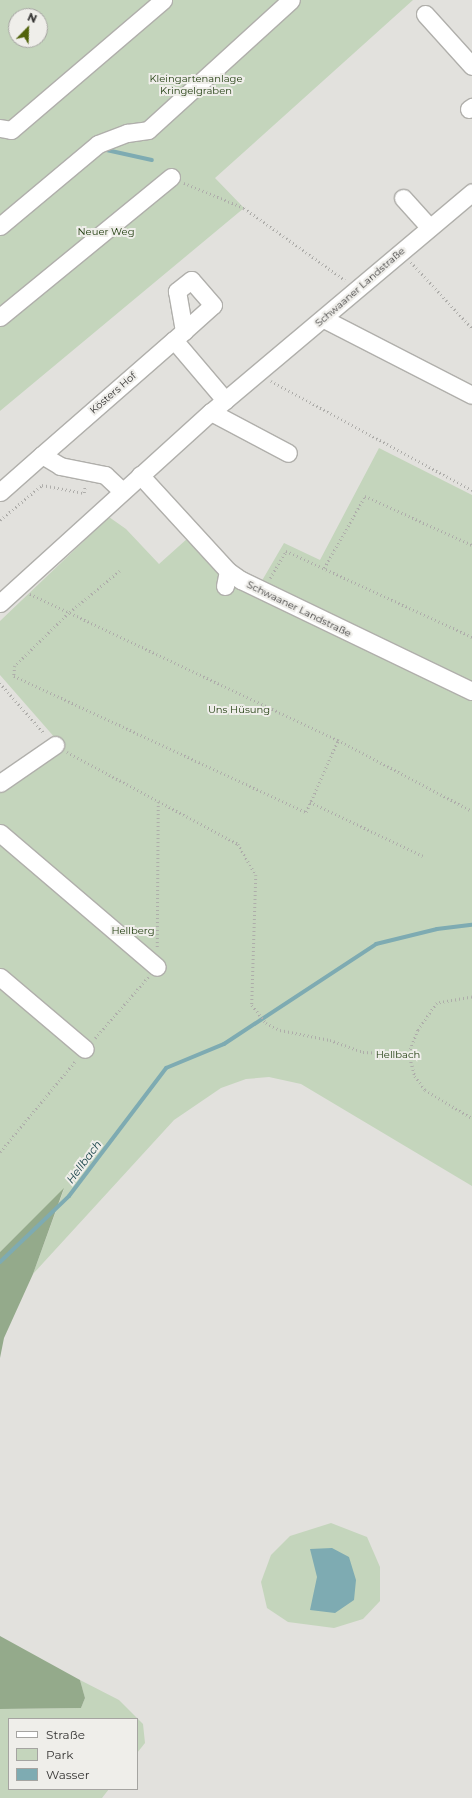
<!DOCTYPE html>
<meta charset="utf-8">
<style>
body{margin:0}
#map{position:relative;width:472px;height:1798px;overflow:hidden;background:#e2e1dd;font-family:Montserrat,sans-serif}
div>[style]{position:absolute}
[style*='--x']{left:calc(var(--x)*1px);top:calc(var(--y)*1px);width:calc(var(--w)*1px);rotate:calc(var(--a)*1deg)}
.green>*{inset:0;background:#c4d5bc}
.forest>*{inset:0;background:#94aa8b}
.water>*{inset:0;background:#7eabb2}
.stream>*{height:4px;margin:-2px;padding:0 2px;transform-origin:2px;border-radius:2px;background:#7eabb2}
.path>*{height:2.5px;margin-top:-1.25px;transform-origin:0;background:repeating-linear-gradient(90deg,#aeadaa 0 1px,transparent 0 4px)}
.roads{filter:drop-shadow(1px 0 #b0afab) drop-shadow(-1px 0 #b0afab) drop-shadow(0 1px #b0afab) drop-shadow(0 -1px #b0afab)}
.minor>*{height:17px;margin:-8.5px;padding:0 8.5px;transform-origin:8.5px;border-radius:8.5px;background:#fff}
span{translate:-50% -50%;white-space:nowrap;text-align:center;line-height:1.15;-webkit-text-stroke:4px #efeeea;paint-order:stroke}
.park-label{font-size:10px;color:#1e3b0c}
.street-label{font-size:10px;color:#363534}
.water-label{font-size:11px;color:#174248;font-style:italic}
.legend{position:absolute;left:8px;top:1718px;width:130px;height:72px;box-sizing:border-box;background:#efeeea;border:1px solid #a5a4a1;margin:0;padding:5px 7px;list-style:none;font-size:12px;color:#363534}
.legend li{display:flex;align-items:center;gap:8px;height:20px}
.legend b{width:20px;border:1px solid #a5a4a1}
.north{position:absolute;left:8px;top:8px;width:40px;height:40px;box-sizing:border-box;background:#efeeea;border:1px solid #a5a4a1;border-radius:50%;rotate:23deg;font-size:11px;font-weight:700;line-height:16px;text-align:center;color:#363534}
.north::after{content:'';display:block;margin:auto;width:14px;height:18px;background:#51630b;clip-path:polygon(50% 0,100% 100%,50% 72%,0 100%)}
</style>
<div id="map">
<div class="green">
<i style="clip-path:polygon(evenodd,0 0,413px 0,215px 178px,244px 208px,0 411px,0 0,16px 16px,40px 16px,40px 40px,16px 40px,16px 16px)"></i>
<i style="clip-path:polygon(379px 448px,472px 495px,472px 685px,260px 584px,284px 543px,320px 560px)"></i>
<i style="clip-path:polygon(109px 517px,126px 529px,159px 564px,188px 538px,225px 577px,472px 696px,472px 1186px,301px 1084px,269px 1077px,246px 1079px,221px 1088px,174px 1120px,33px 1274px,64px 1189px,0 1252px,0 775px,56px 739px,0 675px,0 621px)"></i>
<i style="clip-path:polygon(331px 1523px,367px 1537px,380px 1567px,380px 1601px,363px 1619px,334px 1628px,288px 1622px,267px 1608px,261px 1582px,271px 1555px,290px 1536px)"></i>
<i style="clip-path:polygon(80px 1680px,119px 1700px,143px 1724px,145px 1743px,137px 1753px,137px 1719px,9px 1719px,9px 1789px,109px 1789px,102px 1798px,0 1798px,0 1709px,81px 1708px,85px 1698px)"></i>
</div>
<div class="forest">
<i style="clip-path:polygon(64px 1188px,33px 1274px,4px 1338px,0 1358px,0 1252px)"></i>
<i style="clip-path:polygon(0 1636px,80px 1680px,85px 1698px,81px 1708px,0 1709px)"></i>
</div>
<div class="water">
<i style="clip-path:polygon(332px 1548px,349px 1557px,356px 1580px,354px 1600px,335px 1613px,310px 1610px,317px 1577px,310px 1549px)"></i>
</div>
<div class="stream">
<i style="--x:102;--y:149;--w:51;--a:12.4"></i>
<i style="--x:0;--y:1262;--w:95;--a:-43.7"></i>
<i style="--x:69;--y:1196;--w:161;--a:-52.8"></i>
<i style="--x:166;--y:1068;--w:63;--a:-22.5"></i>
<i style="--x:224;--y:1044;--w:182;--a:-33.3"></i>
<i style="--x:376;--y:944;--w:63;--a:-13.8"></i>
<i style="--x:437;--y:929;--w:35;--a:-7"></i>
</div>
<div class="path">
<i style="--x:184;--y:183;--w:65;--a:22.6"></i>
<i style="--x:244;--y:208;--w:124;--a:35.5"></i>
<i style="--x:411;--y:262;--w:90;--a:47.3"></i>
<i style="--x:271;--y:381;--w:229;--a:28.5"></i>
<i style="--x:0;--y:520;--w:55;--a:-39.8"></i>
<i style="--x:42;--y:485;--w:43;--a:10.8"></i>
<i style="--x:84;--y:493;--w:7;--a:-82"></i>
<i style="--x:324;--y:568;--w:83;--a:-60.3"></i>
<i style="--x:365;--y:496;--w:118;--a:24.6"></i>
<i style="--x:120;--y:571;--w:66;--a:140.5"></i>
<i style="--x:69;--y:613;--w:76;--a:135.5"></i>
<i style="--x:15;--y:666;--w:10;--a:96"></i>
<i style="--x:14;--y:676;--w:322;--a:25"></i>
<i style="--x:306;--y:812;--w:79;--a:-66"></i>
<i style="--x:270;--y:578;--w:31;--a:-59"></i>
<i style="--x:286;--y:551;--w:205;--a:24.8"></i>
<i style="--x:30;--y:594;--w:341;--a:25.4"></i>
<i style="--x:338;--y:740;--w:152;--a:27.9"></i>
<i style="--x:0;--y:683;--w:68;--a:48.6"></i>
<i style="--x:67;--y:752;--w:194;--a:28.3"></i>
<i style="--x:238;--y:844;--w:36;--a:60"></i>
<i style="--x:256;--y:875;--w:130;--a:91.8"></i>
<i style="--x:252;--y:1005;--w:23;--a:52"></i>
<i style="--x:266;--y:1023;--w:16;--a:27"></i>
<i style="--x:280;--y:1030;--w:51;--a:11.3"></i>
<i style="--x:330;--y:1040;--w:35;--a:20"></i>
<i style="--x:363;--y:1052;--w:46;--a:2.5"></i>
<i style="--x:310;--y:802;--w:125;--a:25.5"></i>
<i style="--x:157;--y:947;--w:145;--a:-89.6"></i>
<i style="--x:472;--y:997;--w:36;--a:170"></i>
<i style="--x:437;--y:1003;--w:33;--a:125"></i>
<i style="--x:418;--y:1030;--w:26;--a:111"></i>
<i style="--x:409;--y:1054;--w:23;--a:75"></i>
<i style="--x:415;--y:1076;--w:17;--a:54"></i>
<i style="--x:425;--y:1090;--w:55;--a:30.8"></i>
<i style="--x:95;--y:1038;--w:81;--a:-49"></i>
<i style="--x:0;--y:1152;--w:119;--a:-50.4"></i>
</div>
<div class="roads">
<div class="minor">
<i style="--x:425;--y:14;--w:70;--a:47.9"></i>
<i style="--x:469;--y:109;--w:4;--a:-34"></i>
<i style="--x:0;--y:128;--w:11;--a:10"></i>
<i style="--x:11;--y:130;--w:200;--a:-40.5"></i>
<i style="--x:403;--y:198;--w:39;--a:48"></i>
<i style="--x:0;--y:226;--w:128;--a:-39.9"></i>
<i style="--x:98;--y:144;--w:31;--a:-21"></i>
<i style="--x:127;--y:133;--w:21;--a:-8"></i>
<i style="--x:148;--y:130;--w:193;--a:-42.3"></i>
<i style="--x:0;--y:317;--w:221;--a:-39.3"></i>
<i style="--x:324;--y:319;--w:166;--a:27.2"></i>
<i style="--x:174;--y:340;--w:79;--a:49.6"></i>
<i style="--x:211;--y:412;--w:87;--a:28"></i>
<i style="--x:42;--y:455;--w:175;--a:-41.1"></i>
<i style="--x:174;--y:340;--w:52;--a:-41.9"></i>
<i style="--x:213;--y:305;--w:33;--a:-131"></i>
<i style="--x:191;--y:280;--w:18;--a:142"></i>
<i style="--x:177;--y:291;--w:41;--a:80.1"></i>
<i style="--x:140;--y:475;--w:130;--a:47.5"></i>
<i style="--x:228;--y:571;--w:16;--a:35"></i>
<i style="--x:241;--y:580;--w:256;--a:25.7"></i>
<i style="--x:0;--y:492;--w:56;--a:-41.4"></i>
<i style="--x:42;--y:455;--w:21;--a:31"></i>
<i style="--x:60;--y:466;--w:46;--a:11.3"></i>
<i style="--x:105;--y:475;--w:23;--a:43"></i>
<i style="--x:225;--y:586;--w:15;--a:-79"></i>
<i style="--x:0;--y:603;--w:285;--a:-42.2"></i>
<i style="--x:211;--y:412;--w:341;--a:-40.1"></i>
<i style="--x:0;--y:783;--w:67;--a:-34.6"></i>
<i style="--x:0;--y:833;--w:206;--a:40.5"></i>
<i style="--x:0;--y:977;--w:111;--a:40.3"></i>
</div>
</div>
<div class="park-label">
<span style="left:196px;top:84px">Kleingartenanlage<br>Kringelgraben</span>
<span style="left:106px;top:232px">Neuer Weg</span>
<span style="left:239px;top:710px">Uns Hüsung</span>
<span style="left:133px;top:931px">Hellberg</span>
<span style="left:398px;top:1055px">Hellbach</span>
</div>
<div class="street-label">
<span style="left:360px;top:287px;rotate:-41deg">Schwaaner Landstraße</span>
<span style="left:113px;top:393px;rotate:-41deg">Kösters Hof</span>
<span style="left:299px;top:609px;rotate:26deg">Schwaaner Landstraße</span>
</div>
<div class="water-label">
<span style="left:84px;top:1162px;rotate:-53deg">Hellbach</span>
</div>
<ul class="legend">
<li><b style="height:5px;background:#fff"></b>Straße</li>
<li><b style="height:11px;background:#c4d5bc"></b>Park</li>
<li><b style="height:11px;background:#7eabb2"></b>Wasser</li>
</ul>
<div class="north">N</div>
</div>
